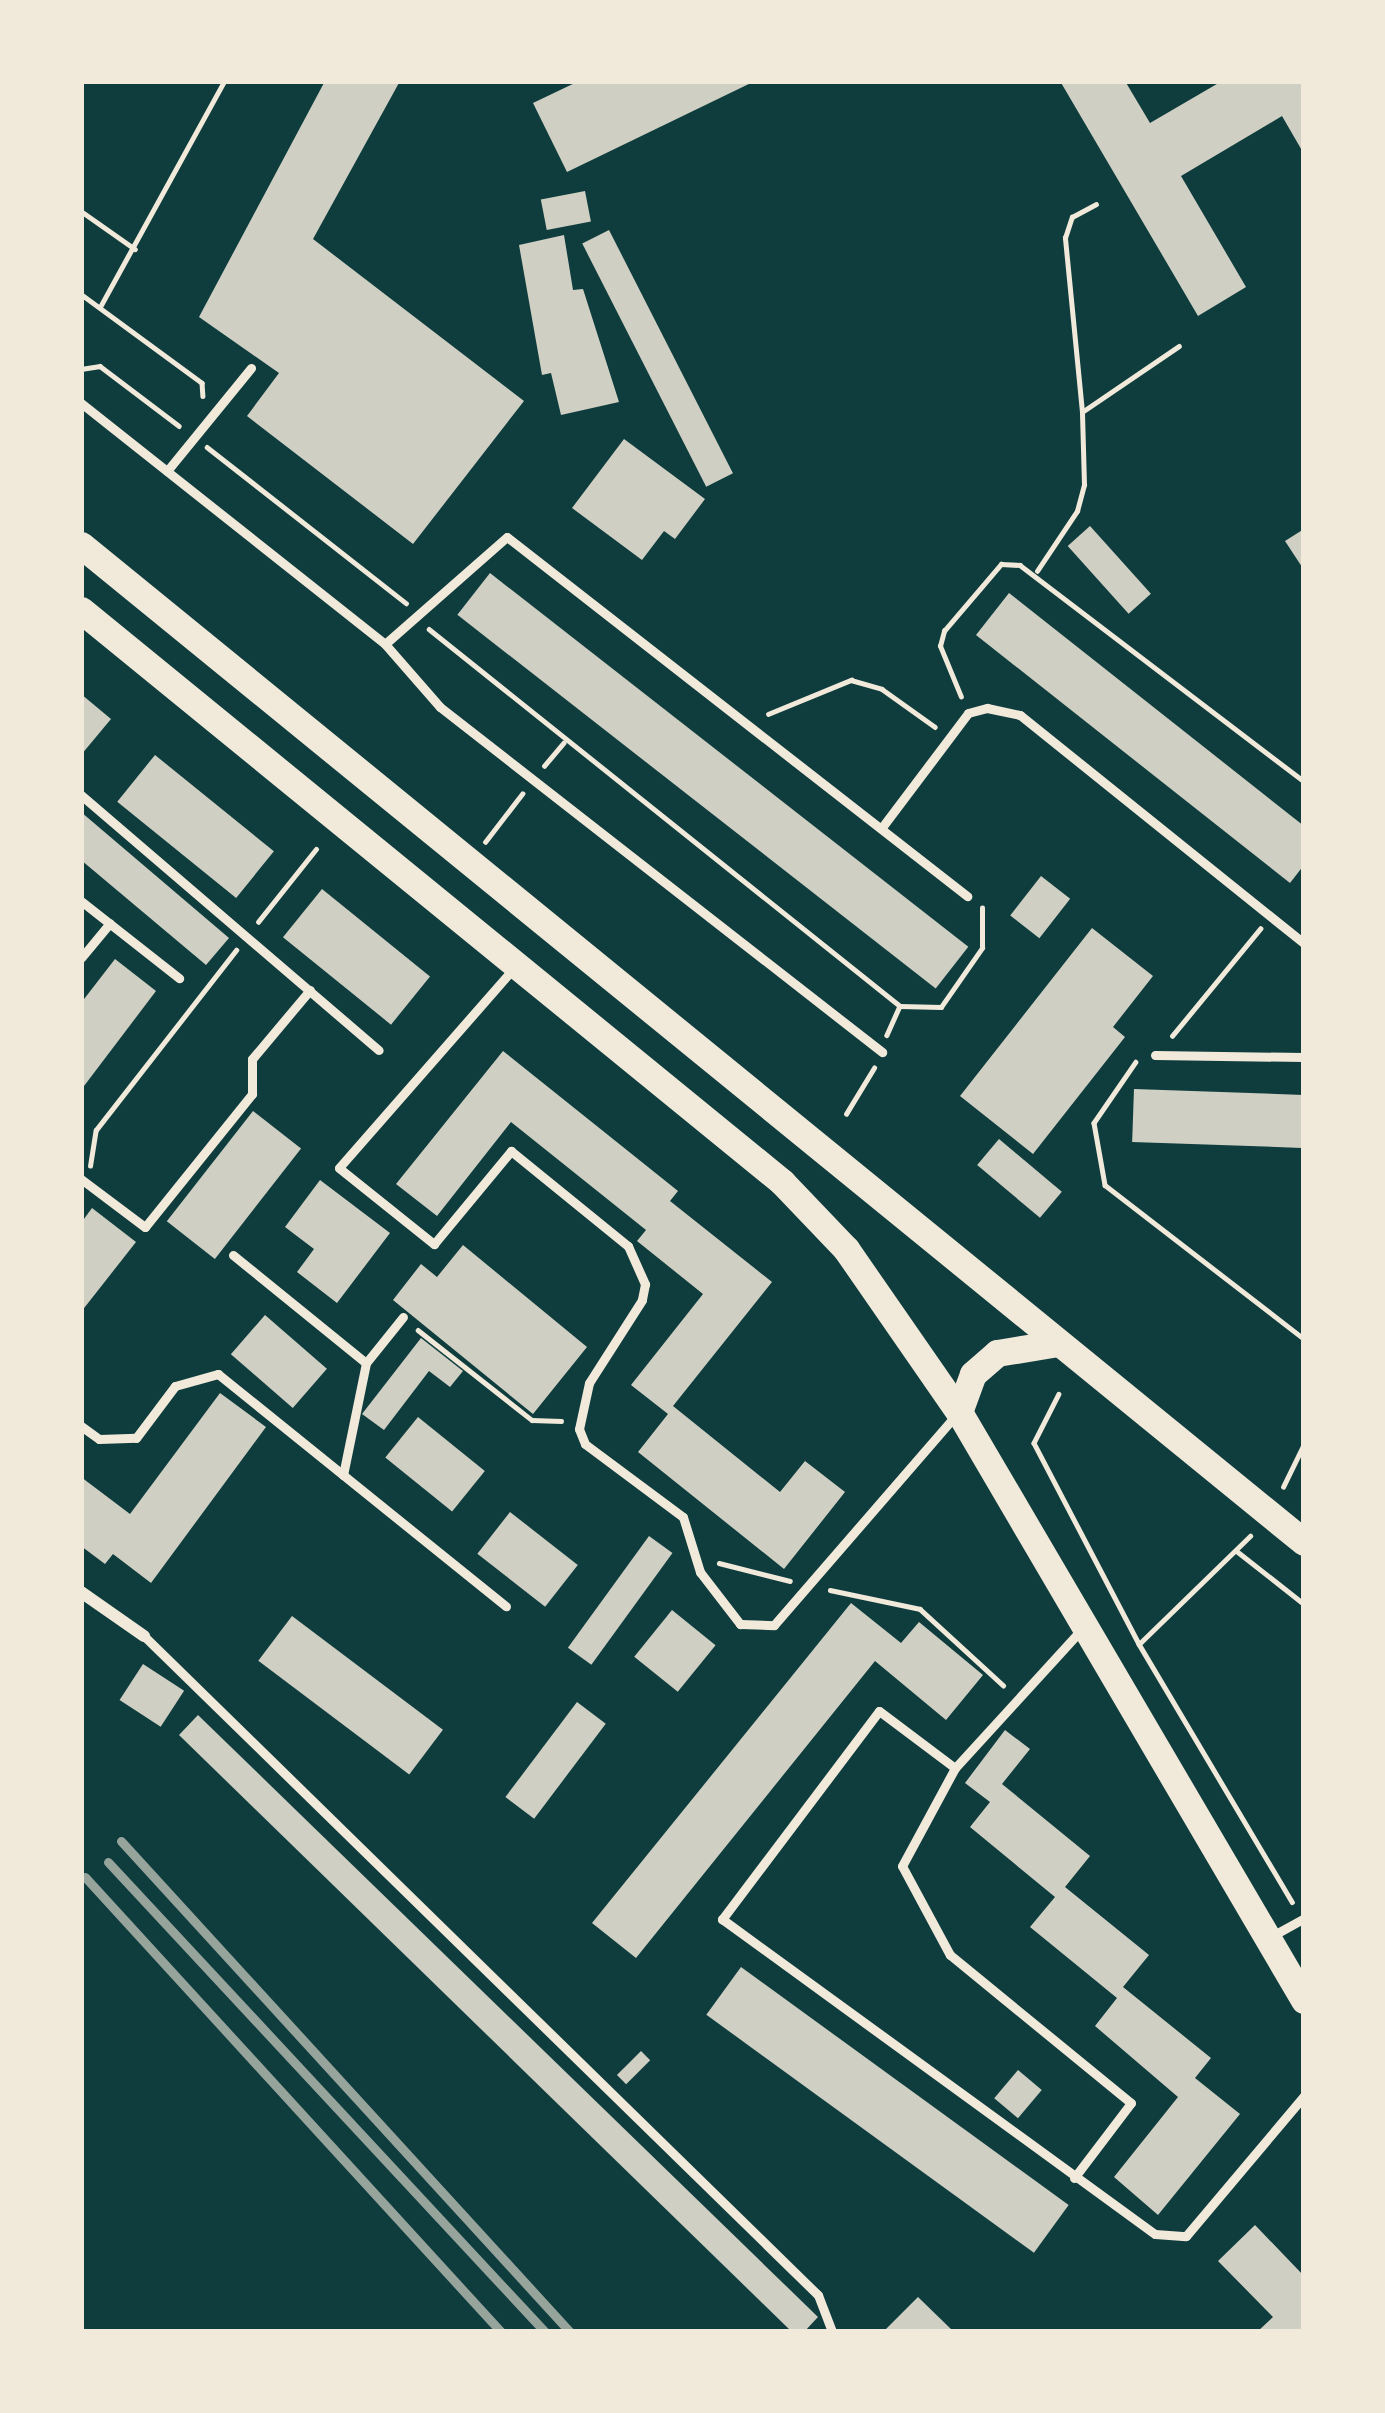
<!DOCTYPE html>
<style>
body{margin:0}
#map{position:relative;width:1385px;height:2413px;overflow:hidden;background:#0f3d3e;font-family:Commissioner,sans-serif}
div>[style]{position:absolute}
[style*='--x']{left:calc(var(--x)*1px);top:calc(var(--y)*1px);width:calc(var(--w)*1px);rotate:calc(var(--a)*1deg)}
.building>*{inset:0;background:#cfcfc3;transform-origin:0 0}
.path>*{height:4.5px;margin:-2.25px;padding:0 2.25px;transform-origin:2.25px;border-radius:2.25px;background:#f1e9da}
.service>*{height:9px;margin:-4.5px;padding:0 4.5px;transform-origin:4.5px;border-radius:4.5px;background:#f1e9da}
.minor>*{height:12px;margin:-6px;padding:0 6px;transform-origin:6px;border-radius:6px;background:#f1e9da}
.primary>*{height:27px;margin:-13.5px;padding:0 13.5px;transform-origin:13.5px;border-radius:13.5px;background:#f1e9da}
.rail>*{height:9px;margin:-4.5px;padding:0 4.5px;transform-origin:4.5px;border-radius:4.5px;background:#97a49c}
span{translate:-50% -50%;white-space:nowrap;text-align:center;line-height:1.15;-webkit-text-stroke:9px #f1e9da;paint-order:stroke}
.frame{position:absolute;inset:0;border:84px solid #f1e9da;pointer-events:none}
</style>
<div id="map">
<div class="building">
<i style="clip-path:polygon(325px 81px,400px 81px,313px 239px,524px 401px,413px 544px,247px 416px,279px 373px,199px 317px)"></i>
<i style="clip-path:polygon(579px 81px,755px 81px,567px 172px,533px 103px)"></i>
<i style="clip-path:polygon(1060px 81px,1125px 81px,1150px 123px,1222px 81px,1304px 81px,1304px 154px,1282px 116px,1181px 176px,1246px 287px,1198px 316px)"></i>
<i style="left:585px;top:191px;width:31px;height:45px;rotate:79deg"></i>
<i style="left:609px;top:230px;width:273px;height:30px;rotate:63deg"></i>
<i style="clip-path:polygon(564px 235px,573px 290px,583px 289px,619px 402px,561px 415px,551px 373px,542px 375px,519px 245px)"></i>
<i style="clip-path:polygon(624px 439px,705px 499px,675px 539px,664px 531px,642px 560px,572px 508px)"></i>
<i style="left:1090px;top:526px;width:91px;height:30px;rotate:48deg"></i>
<i style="clip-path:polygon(1304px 529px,1304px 570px,1285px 541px)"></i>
<i style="left:490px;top:573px;width:607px;height:53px;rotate:38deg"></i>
<i style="clip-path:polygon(1009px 593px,1304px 826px,1304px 865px,1290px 883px,976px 635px)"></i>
<i style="clip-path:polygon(81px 694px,111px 719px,81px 755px)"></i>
<i style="left:155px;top:755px;width:153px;height:60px;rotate:39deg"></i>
<i style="clip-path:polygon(81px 812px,229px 938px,206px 965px,81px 860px)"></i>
<i style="left:1041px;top:876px;width:37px;height:50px;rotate:38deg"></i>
<i style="left:322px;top:889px;width:139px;height:62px;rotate:39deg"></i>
<i style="clip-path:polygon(1092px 928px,1153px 976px,1113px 1027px,1125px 1037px,1033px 1154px,960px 1096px)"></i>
<i style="clip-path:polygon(115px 959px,156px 991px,81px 1090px,81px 1003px)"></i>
<i style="clip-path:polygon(503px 1051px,678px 1191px,670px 1201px,772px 1282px,673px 1406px,780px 1492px,805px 1461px,845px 1492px,784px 1569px,638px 1452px,668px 1414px,631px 1385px,703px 1294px,637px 1241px,646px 1230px,511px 1122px,437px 1216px,396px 1184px)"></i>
<i style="left:1134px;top:1089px;width:170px;height:53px;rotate:2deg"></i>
<i style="left:253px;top:1111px;width:61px;height:140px;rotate:38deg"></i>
<i style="left:999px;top:1139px;width:82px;height:34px;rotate:40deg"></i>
<i style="clip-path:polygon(320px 1180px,390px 1233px,337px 1303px,297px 1272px,314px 1249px,285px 1227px)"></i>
<i style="clip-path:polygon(92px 1208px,136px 1242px,81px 1312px,81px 1223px)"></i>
<i style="clip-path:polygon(463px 1245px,587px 1347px,533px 1414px,393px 1300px,421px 1264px,437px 1277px)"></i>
<i style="left:265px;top:1315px;width:82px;height:52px;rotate:41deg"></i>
<i style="clip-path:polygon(421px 1338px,463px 1371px,450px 1387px,429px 1371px,384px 1430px,362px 1414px)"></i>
<i style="clip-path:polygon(220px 1393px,266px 1427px,151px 1583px,113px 1554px,105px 1564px,81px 1546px,81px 1477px,130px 1514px)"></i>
<i style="left:418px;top:1417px;width:86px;height:52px;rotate:39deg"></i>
<i style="left:510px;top:1512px;width:86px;height:53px;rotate:38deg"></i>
<i style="left:649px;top:1536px;width:29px;height:138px;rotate:36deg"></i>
<i style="clip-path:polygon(851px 1603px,901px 1643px,919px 1622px,983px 1675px,946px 1720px,875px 1661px,636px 1958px,592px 1923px)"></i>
<i style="left:672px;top:1610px;width:56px;height:60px;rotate:39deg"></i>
<i style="left:292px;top:1616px;width:189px;height:56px;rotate:37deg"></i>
<i style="left:143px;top:1664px;width:49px;height:43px;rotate:33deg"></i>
<i style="left:577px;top:1702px;width:36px;height:119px;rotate:37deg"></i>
<i style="clip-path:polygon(198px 1715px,818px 2317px,804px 2332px,792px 2332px,179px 1735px)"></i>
<i style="clip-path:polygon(1005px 1730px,1030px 1749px,1002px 1784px,1090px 1856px,1065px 1887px,1149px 1955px,1123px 1987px,1211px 2058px,1195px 2078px,1240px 2114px,1158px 2215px,1114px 2177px,1178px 2097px,1095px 2026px,1117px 1998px,1030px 1927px,1055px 1897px,970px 1827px,990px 1802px,965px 1783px)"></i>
<i style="left:741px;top:1967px;width:405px;height:59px;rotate:36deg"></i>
<i style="left:641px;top:2051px;width:13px;height:34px;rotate:45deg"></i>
<i style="left:1018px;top:2070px;width:31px;height:37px;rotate:40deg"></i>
<i style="clip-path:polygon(1255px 2225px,1304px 2276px,1304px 2332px,1257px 2332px,1273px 2317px,1218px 2261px)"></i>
<i style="clip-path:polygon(918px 2297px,954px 2332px,883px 2332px)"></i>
</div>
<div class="path">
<i style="--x:81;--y:211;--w:66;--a:35.1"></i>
<i style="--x:81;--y:294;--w:150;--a:36.3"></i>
<i style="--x:202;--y:383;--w:13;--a:86"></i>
<i style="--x:100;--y:307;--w:258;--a:-61.2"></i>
<i style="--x:81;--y:369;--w:19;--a:-9"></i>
<i style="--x:100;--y:366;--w:99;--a:37.2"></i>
<i style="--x:1082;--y:412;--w:175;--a:-95.6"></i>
<i style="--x:1065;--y:238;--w:22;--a:-72"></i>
<i style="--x:1072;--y:217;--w:27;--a:-28"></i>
<i style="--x:207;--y:447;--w:253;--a:38.1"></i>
<i style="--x:1037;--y:571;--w:72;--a:-56.3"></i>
<i style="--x:1077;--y:511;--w:27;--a:-75"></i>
<i style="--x:1084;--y:485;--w:73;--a:-91.6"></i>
<i style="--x:1082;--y:412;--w:117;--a:-34.2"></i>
<i style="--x:429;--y:629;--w:603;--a:38.67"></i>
<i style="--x:900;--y:1006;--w:32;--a:114"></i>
<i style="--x:961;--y:697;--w:55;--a:-112.4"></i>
<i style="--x:940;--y:646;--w:16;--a:-75"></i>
<i style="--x:944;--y:631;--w:88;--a:-49.6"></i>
<i style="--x:1001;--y:564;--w:19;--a:3"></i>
<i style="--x:1020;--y:565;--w:357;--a:37.3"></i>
<i style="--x:768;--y:714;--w:90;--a:-22.3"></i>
<i style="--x:851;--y:680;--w:32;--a:16"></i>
<i style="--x:882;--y:689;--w:65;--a:35.6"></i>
<i style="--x:544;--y:766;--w:30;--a:-50"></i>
<i style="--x:485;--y:842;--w:61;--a:-52.4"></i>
<i style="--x:258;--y:922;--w:93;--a:-51.5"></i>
<i style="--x:900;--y:1006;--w:41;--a:1.4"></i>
<i style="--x:941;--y:1007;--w:72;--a:-55.2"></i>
<i style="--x:982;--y:948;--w:40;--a:-90"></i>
<i style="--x:1172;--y:1036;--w:139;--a:-50.6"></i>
<i style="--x:1136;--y:1062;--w:74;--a:124.5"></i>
<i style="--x:1094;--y:1123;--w:63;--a:79.9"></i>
<i style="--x:1105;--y:1185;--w:252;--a:37.7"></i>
<i style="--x:846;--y:1114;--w:54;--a:-58.7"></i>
<i style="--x:90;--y:1166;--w:36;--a:-81"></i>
<i style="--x:96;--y:1130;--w:228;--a:-52.1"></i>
<i style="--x:418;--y:1330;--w:145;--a:38.3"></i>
<i style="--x:532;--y:1420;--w:29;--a:2"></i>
<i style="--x:1059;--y:1394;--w:55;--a:117"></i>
<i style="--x:1034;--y:1443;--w:227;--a:62.4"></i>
<i style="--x:1139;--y:1644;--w:300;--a:59.3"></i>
<i style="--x:1283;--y:1487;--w:48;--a:-64"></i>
<i style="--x:1238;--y:1552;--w:84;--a:38.2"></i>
<i style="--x:719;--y:1563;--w:73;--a:14.2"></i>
<i style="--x:830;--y:1590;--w:92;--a:11.9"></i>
<i style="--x:920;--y:1609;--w:113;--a:42.5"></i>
<i style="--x:1139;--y:1644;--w:155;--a:-44.2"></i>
</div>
<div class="service">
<i style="--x:81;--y:403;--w:388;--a:38.4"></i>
<i style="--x:385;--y:644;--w:84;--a:48.9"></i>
<i style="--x:440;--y:707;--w:561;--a:37.97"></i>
<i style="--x:167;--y:471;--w:133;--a:-50.8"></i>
<i style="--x:385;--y:644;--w:162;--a:-41.3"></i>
<i style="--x:507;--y:537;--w:584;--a:37.97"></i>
<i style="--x:81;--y:795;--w:392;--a:40.6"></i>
<i style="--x:883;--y:826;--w:141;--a:-53"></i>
<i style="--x:968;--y:713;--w:20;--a:-15"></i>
<i style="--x:987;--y:708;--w:34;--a:12"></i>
<i style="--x:1020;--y:715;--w:364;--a:38.8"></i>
<i style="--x:81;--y:901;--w:125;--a:38.2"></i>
<i style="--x:81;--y:958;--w:45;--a:-50.4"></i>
<i style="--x:513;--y:969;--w:264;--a:131.2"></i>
<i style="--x:339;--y:1168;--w:122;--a:38.7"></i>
<i style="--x:434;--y:1244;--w:121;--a:-50.4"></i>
<i style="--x:511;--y:1151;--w:151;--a:39.1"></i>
<i style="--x:628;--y:1246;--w:42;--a:65.9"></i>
<i style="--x:645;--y:1284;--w:16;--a:101"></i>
<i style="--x:642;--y:1300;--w:98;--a:122.6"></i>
<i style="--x:589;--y:1383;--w:47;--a:102.3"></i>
<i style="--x:579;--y:1429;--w:16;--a:68"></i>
<i style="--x:585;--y:1444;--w:122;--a:36.7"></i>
<i style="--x:683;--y:1517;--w:58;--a:72.8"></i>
<i style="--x:700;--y:1572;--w:66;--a:52.4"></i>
<i style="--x:740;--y:1624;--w:34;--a:2"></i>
<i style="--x:774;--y:1625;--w:276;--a:-49.1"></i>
<i style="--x:1155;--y:1055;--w:149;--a:0.8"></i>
<i style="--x:81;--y:1179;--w:80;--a:36.9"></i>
<i style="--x:145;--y:1227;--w:171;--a:-51.2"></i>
<i style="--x:252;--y:1094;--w:35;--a:-90"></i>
<i style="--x:252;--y:1059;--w:90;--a:-50"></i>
<i style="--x:233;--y:1255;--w:171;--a:39.1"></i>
<i style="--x:366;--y:1363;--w:59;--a:-51.2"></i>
<i style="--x:81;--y:1426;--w:22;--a:36"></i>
<i style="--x:99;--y:1439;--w:37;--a:-2"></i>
<i style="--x:136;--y:1438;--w:65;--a:-53.1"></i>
<i style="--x:175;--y:1386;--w:45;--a:-15.6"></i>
<i style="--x:218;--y:1374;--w:370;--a:38.9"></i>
<i style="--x:343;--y:1475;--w:114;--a:-78.4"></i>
<i style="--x:144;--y:1636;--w:943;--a:44.36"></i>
<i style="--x:818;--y:2295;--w:40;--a:69"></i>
<i style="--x:955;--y:1768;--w:95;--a:-143.1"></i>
<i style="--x:879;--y:1711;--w:261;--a:127"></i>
<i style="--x:722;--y:1919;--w:535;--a:36.04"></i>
<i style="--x:1155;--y:2234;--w:31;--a:4"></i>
<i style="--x:1186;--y:2236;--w:183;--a:-49.9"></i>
<i style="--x:1272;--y:1936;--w:37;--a:-29"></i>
<i style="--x:1074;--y:2178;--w:94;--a:-52.8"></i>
<i style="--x:1131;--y:2103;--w:234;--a:-140.7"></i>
<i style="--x:950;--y:1955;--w:101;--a:-118.3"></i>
<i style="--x:902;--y:1866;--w:111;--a:-61.6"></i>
<i style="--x:955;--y:1768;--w:185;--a:-47.6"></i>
</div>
<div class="minor">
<i style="--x:81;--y:1592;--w:77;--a:34.9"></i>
</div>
<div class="primary">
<i style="--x:81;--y:545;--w:1578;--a:39.19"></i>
<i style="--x:81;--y:610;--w:905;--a:39.21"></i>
<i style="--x:782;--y:1182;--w:93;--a:46.3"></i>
<i style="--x:846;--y:1249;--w:198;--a:55.3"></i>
<i style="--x:959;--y:1412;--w:682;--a:59.6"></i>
<i style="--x:959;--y:1412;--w:40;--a:-69.8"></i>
<i style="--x:973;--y:1374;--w:32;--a:-41"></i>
<i style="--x:997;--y:1353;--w:62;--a:-9.3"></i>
</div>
<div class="rail">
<i style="--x:121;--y:1841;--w:665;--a:47.56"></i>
<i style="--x:108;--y:1862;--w:642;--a:47.08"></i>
<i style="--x:85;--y:1877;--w:617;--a:47.56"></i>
</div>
<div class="frame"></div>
</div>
